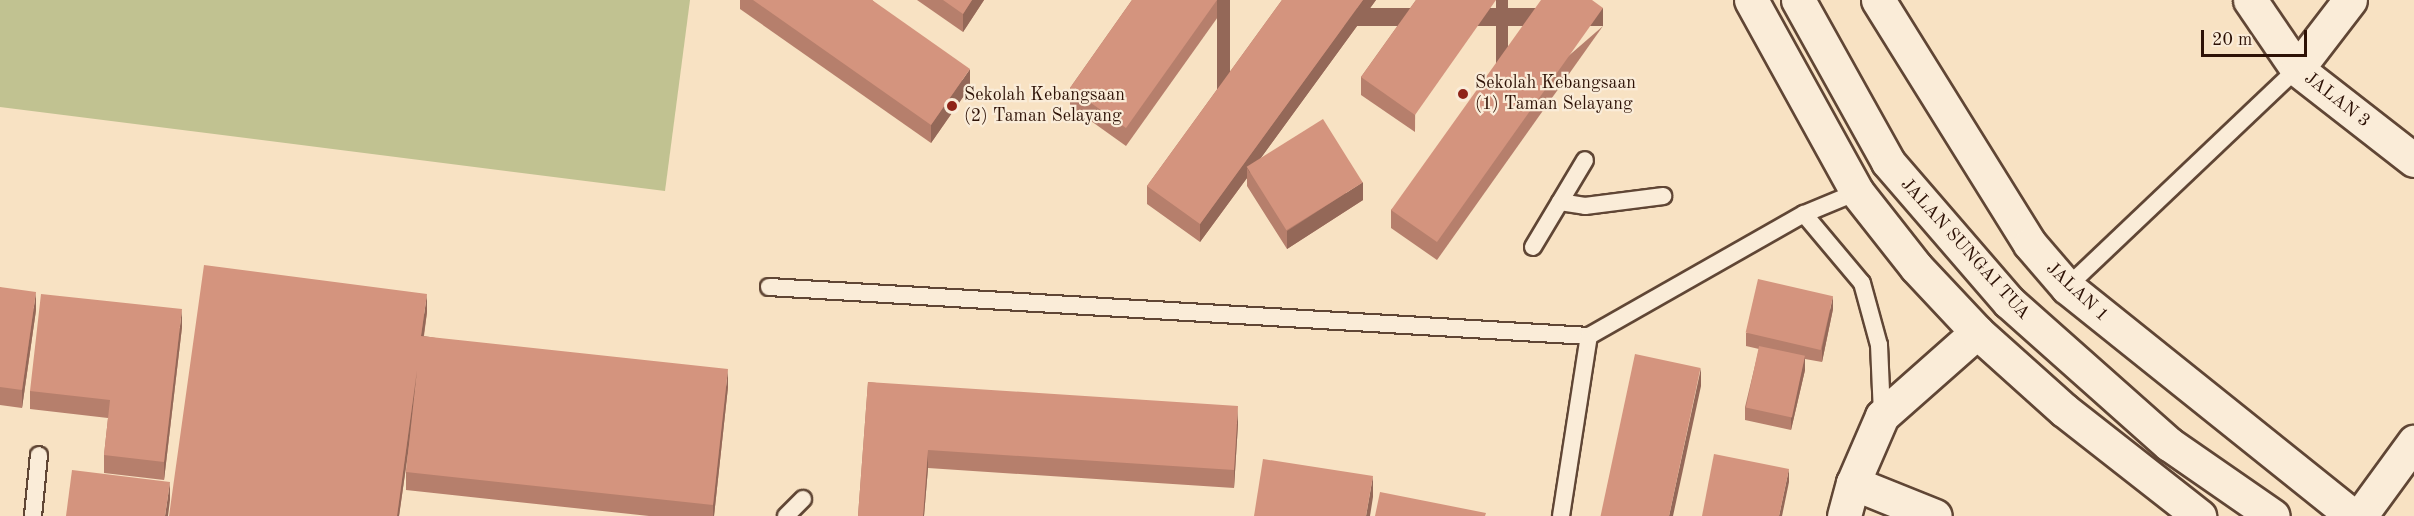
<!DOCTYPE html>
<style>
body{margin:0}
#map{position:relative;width:2414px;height:516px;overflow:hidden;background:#f8e2c3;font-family:"Old Standard TT",serif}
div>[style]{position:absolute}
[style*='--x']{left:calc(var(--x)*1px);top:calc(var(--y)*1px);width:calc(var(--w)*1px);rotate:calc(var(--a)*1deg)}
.green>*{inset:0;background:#c1c291}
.roads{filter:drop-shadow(2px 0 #604635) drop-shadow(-2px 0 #604635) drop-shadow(0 2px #604635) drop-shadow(0 -2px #604635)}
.service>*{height:16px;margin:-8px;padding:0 8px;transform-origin:8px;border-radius:8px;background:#faecd8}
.minor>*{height:33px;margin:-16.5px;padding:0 16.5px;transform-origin:16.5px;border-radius:16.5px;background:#faecd8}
.secondary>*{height:33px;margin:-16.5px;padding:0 16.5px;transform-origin:16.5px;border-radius:16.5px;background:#faecd8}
.wall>*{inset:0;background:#b67f6c}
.shaded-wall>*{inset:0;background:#946858;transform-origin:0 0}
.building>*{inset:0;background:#d4947e;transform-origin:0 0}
.dots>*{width:16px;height:16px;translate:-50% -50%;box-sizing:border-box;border:3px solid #faecd8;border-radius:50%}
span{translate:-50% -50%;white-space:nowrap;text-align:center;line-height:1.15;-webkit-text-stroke:4.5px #faecd8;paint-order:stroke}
.poi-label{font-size:18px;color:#2e1206}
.left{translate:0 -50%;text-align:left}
.street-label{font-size:18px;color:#2e1206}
.scale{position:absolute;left:2201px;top:30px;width:106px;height:27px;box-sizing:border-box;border:3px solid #2e1206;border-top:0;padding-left:8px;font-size:18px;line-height:21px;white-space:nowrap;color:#2e1206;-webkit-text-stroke:4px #faecd8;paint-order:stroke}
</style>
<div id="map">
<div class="green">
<i style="clip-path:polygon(0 0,690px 0,665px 191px,0 107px)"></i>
</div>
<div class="roads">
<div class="service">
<i style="--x:1560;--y:202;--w:25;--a:9"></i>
<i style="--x:1585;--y:206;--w:79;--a:-7.3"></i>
<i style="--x:1804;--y:214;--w:90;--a:50"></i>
<i style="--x:1862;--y:283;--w:64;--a:74.7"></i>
<i style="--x:1879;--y:345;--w:70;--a:87.5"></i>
<i style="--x:1533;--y:247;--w:101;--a:-59.1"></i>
<i style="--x:769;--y:287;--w:821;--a:3.42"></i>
<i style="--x:2067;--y:287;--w:317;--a:-43.5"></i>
<i style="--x:1589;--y:336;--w:247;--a:-29.6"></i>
<i style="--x:1804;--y:214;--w:57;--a:-22.5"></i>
<i style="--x:33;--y:516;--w:61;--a:-84.4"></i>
<i style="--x:786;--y:516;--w:24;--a:-45"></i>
<i style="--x:1561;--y:516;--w:182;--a:-81.2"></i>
</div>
<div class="minor">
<i style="--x:1878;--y:0;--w:287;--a:58.1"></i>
<i style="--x:2030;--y:244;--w:57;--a:49.3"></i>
<i style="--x:2067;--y:287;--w:366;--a:38.7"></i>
<i style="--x:2250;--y:0;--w:83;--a:55.7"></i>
<i style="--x:2297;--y:69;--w:148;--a:37.9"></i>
<i style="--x:2297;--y:69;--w:87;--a:-52.5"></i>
<i style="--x:1853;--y:483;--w:88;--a:21.9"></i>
<i style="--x:1844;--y:516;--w:34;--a:-75"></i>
<i style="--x:1853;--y:483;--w:73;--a:-66.6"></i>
<i style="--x:1882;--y:416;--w:127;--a:-41.5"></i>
<i style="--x:2360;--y:516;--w:92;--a:-53.9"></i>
</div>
<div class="secondary">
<i style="--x:1751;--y:0;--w:219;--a:61.1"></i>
<i style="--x:1857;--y:192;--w:95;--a:51.8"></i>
<i style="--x:1916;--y:267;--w:89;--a:46.8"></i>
<i style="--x:1977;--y:332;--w:117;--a:41.9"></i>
<i style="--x:2064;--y:410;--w:172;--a:38.1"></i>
<i style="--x:1798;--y:0;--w:185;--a:60.9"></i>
<i style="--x:1888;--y:162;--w:185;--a:49.2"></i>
<i style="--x:2009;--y:302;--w:214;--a:41.6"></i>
<i style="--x:2169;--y:444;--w:126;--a:34.7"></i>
</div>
</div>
<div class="wall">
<i style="clip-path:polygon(740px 0,872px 0,970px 87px,931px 143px,740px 9px)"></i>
<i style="clip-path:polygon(917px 0,984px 0,963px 32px)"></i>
<i style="clip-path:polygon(1132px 0,1230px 0,1126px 146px,1070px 106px,1070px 88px)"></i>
<i style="clip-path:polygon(1282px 0,1376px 0,1260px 159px,1363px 200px,1287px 249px,1247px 186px,1247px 178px,1200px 242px,1147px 204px,1147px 186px)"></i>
<i style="clip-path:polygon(1416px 0,1415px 132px,1361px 95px,1361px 77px)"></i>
<i style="clip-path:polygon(1603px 26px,1437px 260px,1391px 228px,1391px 210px)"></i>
<i style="clip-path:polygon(0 287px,36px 310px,22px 408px,0 405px)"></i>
<i style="clip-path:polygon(1833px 309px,1822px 362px,1805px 359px,1805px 370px,1791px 430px,1745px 420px,1745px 407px,1759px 349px,1746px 346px,1746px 333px)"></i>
<i style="clip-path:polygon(427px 312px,424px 336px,728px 387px,714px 516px,649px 516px,406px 490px,406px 472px,410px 440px,399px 516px,169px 516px)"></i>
<i style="clip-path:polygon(182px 327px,164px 480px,104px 473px,104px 455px,108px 418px,30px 409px,30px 391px)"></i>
<i style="clip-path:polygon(868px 382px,1238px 424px,1234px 488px,928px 468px,924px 516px,858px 516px)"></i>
</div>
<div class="shaded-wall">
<i style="clip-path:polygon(972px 0,984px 0,963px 32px,963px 14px)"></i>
<i style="left:1217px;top:0;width:13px;height:157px"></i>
<i style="clip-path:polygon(1363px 0,1376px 0,1250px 173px,1247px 168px,1247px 178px,1200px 242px,1200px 224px)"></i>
<i style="left:1496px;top:0;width:12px;height:141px"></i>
<i style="left:1603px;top:8px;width:18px;height:287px;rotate:90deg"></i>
<i style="clip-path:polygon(970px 69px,970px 87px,931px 143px,931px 125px)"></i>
<i style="clip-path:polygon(1363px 182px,1363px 200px,1287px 249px,1287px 231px)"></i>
<i style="clip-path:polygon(36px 292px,36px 310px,22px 408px,22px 390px)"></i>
<i style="clip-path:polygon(427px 294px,427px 312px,421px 354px,421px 336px)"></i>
<i style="clip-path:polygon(1833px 296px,1833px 309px,1822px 362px,1822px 348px)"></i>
<i style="clip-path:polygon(182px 309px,182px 327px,164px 480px,164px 462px)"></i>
<i style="clip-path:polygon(1805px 356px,1805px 370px,1791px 430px,1791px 416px)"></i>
<i style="clip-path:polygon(1701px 368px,1701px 386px,1673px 516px,1669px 516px)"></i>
<i style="clip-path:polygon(728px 369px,728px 387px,714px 516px,713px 516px,713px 505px)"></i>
<i style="clip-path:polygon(417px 370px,417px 388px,399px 516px,397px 516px)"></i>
<i style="clip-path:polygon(1238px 406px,1238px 424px,1234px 488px,1234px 470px)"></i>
<i style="clip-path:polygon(928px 450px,928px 468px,924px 516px,923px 516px)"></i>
<i style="clip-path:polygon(1789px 469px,1789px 482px,1782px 516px,1779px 516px)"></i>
<i style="clip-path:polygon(1373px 476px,1373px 497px,1370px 516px,1366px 516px)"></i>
<i style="clip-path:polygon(170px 482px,170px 500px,168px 516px,165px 516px)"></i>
</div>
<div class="building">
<i style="clip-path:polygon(753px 0,872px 0,970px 69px,931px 125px)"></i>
<i style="clip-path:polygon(943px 0,972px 0,963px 14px)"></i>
<i style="clip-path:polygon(1132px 0,1217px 0,1126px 128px,1070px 88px)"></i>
<i style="clip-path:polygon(1282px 0,1363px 0,1200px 224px,1147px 186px)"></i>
<i style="clip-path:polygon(1416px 0,1496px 0,1415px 115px,1361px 77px)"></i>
<i style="clip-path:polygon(1541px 0,1592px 0,1603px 8px,1437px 242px,1391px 210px)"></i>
<i style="left:1323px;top:119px;width:75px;height:90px;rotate:58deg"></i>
<i style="clip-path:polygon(204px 265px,427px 294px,421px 336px,728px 369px,713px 505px,406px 472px,417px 370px,397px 516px,169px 516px)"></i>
<i style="left:1758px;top:279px;width:77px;height:55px;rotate:13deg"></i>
<i style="clip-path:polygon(0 287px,36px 292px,22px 390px,0 387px)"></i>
<i style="clip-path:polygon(41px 294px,182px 309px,164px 462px,104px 455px,110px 400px,30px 391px)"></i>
<i style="left:1759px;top:346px;width:47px;height:63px;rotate:12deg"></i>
<i style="left:1635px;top:354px;width:67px;height:166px;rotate:12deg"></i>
<i style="clip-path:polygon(868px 382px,1238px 406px,1234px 470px,928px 450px,923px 516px,858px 516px)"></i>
<i style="clip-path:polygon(1714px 454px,1789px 469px,1779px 516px,1702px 516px)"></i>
<i style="clip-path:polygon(1263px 459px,1373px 476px,1366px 516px,1254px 516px)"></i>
<i style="clip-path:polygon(72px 470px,170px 482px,165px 516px,66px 516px)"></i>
<i style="clip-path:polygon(1380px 492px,1486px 513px,1485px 516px,1375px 516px)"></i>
</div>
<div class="dots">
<i style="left:1463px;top:94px;background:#8f2418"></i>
<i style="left:952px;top:106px;background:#8f2418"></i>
</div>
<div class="poi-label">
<span class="left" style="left:1475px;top:94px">Sekolah Kebangsaan<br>(1) Taman Selayang</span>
<span class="left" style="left:964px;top:106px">Sekolah Kebangsaan<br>(2) Taman Selayang</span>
</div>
<div class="street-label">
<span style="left:2337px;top:100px;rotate:38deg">JALAN 3</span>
<span style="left:1965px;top:249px;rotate:48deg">JALAN SUNGAI TUA</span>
<span style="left:2077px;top:292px;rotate:43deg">JALAN 1</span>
</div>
<div class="scale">20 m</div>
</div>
